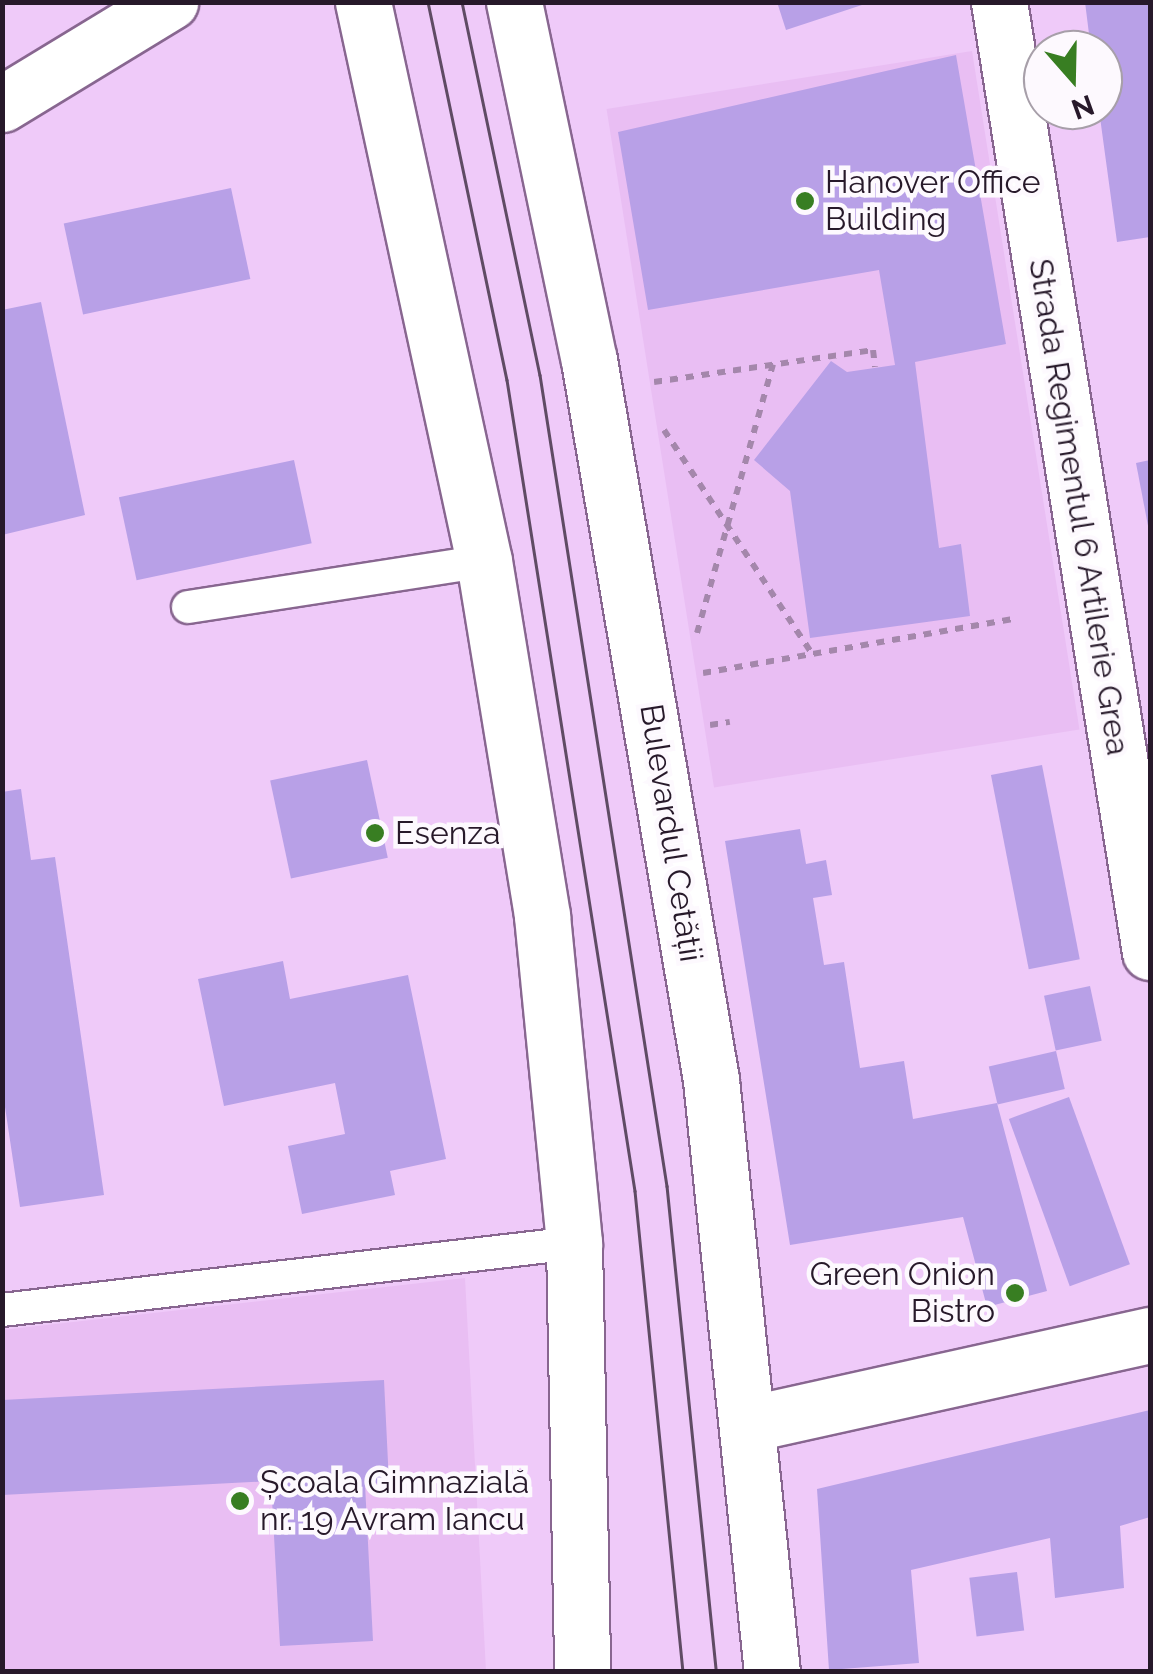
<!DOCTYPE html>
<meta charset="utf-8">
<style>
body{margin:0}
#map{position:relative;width:1153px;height:1674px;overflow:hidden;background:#efcaf9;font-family:Raleway,sans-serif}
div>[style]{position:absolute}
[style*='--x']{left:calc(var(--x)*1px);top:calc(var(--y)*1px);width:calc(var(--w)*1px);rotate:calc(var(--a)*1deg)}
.built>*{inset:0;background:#e9bef3;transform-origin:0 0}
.building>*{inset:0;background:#b8a0e7;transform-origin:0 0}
.path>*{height:6px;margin-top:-3px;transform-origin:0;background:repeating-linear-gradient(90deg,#a487ab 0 8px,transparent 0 16px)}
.roads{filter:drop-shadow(2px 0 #886690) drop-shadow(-2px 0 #886690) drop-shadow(0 2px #886690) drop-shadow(0 -2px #886690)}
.lane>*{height:32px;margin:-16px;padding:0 16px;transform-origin:16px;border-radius:16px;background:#fff}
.street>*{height:55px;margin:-27.5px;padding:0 27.5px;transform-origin:27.5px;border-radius:27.5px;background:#fff}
.secondary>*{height:55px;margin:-27.5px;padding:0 27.5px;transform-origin:27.5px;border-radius:27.5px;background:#fff}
.tram>*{height:2.5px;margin:-1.25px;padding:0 1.25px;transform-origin:1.25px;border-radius:1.25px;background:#5f4b64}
.dots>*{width:28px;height:28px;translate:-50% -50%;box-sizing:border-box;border:5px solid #fdf9fe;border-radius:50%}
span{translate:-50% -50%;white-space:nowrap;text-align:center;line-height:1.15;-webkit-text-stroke:9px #fdf9fe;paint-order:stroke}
.poi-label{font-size:32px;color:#27192a}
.left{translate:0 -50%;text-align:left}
.right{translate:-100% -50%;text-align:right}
.street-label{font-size:32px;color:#27192a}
.frame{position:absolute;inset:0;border:5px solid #27192a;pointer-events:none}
.north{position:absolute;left:1023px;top:30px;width:100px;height:100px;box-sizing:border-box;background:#fdf9fe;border:2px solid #a79fa9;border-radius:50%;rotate:160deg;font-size:28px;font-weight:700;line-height:40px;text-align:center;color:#27192a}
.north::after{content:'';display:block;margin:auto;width:35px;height:45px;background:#387e22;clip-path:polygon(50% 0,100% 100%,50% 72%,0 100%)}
</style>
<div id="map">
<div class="built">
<i style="left:972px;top:51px;width:687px;height:370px;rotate:81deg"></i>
<i style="clip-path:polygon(465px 1278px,486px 1671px,3px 1671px,2px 1330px)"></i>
</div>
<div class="building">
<i style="clip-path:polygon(777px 2px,868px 2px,868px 3px,786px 30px)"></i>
<i style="clip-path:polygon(1085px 2px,1150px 2px,1150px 237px,1117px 242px,1099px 110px,1103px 50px,1091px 50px)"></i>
<i style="clip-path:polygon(956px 55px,1006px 344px,915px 362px,939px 548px,961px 544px,970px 616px,810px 638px,790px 491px,754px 460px,831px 361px,847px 372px,895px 365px,879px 270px,648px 310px,618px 132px)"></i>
<i style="left:231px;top:188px;width:93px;height:171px;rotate:78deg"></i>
<i style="clip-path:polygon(41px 302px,85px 515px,2px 535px,2px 310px)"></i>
<i style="left:294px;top:460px;width:85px;height:179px;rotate:78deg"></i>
<i style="clip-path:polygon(1150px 460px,1150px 531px,1149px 531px,1136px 463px)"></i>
<i style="left:367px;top:760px;width:100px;height:99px;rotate:78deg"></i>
<i style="left:1042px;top:765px;width:198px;height:52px;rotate:79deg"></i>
<i style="clip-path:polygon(21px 789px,31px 860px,55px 857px,104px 1195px,20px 1207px,2px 1087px,2px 792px)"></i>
<i style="clip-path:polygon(800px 829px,806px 864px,826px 860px,832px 895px,813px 898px,824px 965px,844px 962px,860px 1068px,904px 1061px,913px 1119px,997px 1103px,1047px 1291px,987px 1307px,963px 1217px,790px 1245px,725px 841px)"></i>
<i style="clip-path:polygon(283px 961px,290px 999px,408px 975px,446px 1159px,390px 1171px,395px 1195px,302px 1214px,288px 1146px,345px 1134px,335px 1083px,224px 1106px,198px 979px)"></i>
<i style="left:1090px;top:986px;width:56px;height:47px;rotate:78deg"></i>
<i style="left:1056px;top:1051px;width:39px;height:69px;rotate:77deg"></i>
<i style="left:1069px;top:1097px;width:178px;height:64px;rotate:70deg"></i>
<i style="clip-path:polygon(384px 1380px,389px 1483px,365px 1484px,373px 1641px,280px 1646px,271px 1481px,2px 1495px,2px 1400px)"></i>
<i style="clip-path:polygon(1150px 1410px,1150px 1517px,1120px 1526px,1124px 1588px,1055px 1598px,1050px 1538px,911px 1570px,919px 1663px,829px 1670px,817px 1489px)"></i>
<i style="left:1017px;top:1572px;width:59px;height:48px;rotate:83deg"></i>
</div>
<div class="path">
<i style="--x:654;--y:382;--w:221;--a:-8.3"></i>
<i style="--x:873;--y:350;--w:17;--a:83"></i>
<i style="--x:664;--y:430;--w:268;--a:56.5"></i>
<i style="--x:697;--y:633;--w:279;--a:-74.2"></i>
<i style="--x:703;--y:673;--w:316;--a:-9.9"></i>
<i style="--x:710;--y:725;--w:20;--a:-9"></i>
</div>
<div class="roads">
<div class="lane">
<i style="--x:188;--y:607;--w:300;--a:-8.8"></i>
<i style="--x:2;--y:1310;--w:576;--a:-6.68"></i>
</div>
<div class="street">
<i style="--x:999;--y:2;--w:962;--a:80.97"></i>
<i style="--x:2;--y:104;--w:197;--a:-31.3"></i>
<i style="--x:753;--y:1423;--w:407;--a:-12.5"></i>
</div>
<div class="secondary">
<i style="--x:363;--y:2;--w:572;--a:77.79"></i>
<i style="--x:484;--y:561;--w:360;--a:80.7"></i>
<i style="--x:542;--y:916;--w:329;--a:84.4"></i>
<i style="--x:574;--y:1243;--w:429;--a:88.9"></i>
<i style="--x:514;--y:2;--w:366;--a:78.2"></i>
<i style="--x:589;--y:360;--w:730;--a:80.38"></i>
<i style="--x:711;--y:1080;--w:595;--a:84.12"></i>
</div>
</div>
<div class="tram">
<i style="--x:428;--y:2;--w:386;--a:78.2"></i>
<i style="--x:507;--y:380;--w:821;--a:81.03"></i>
<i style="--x:635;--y:1191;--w:483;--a:84.3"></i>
<i style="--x:462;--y:2;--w:381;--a:78.2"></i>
<i style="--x:540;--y:375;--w:821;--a:81.1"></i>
<i style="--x:667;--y:1186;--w:488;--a:84.2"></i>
</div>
<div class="dots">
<i style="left:805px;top:201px;background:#387e22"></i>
<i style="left:375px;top:833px;background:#387e22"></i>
<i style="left:1015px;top:1293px;background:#387e22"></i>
<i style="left:240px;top:1501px;background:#387e22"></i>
</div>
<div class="poi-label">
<span class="left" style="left:825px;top:201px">Hanover Office<br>Building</span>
<span class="left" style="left:395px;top:833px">Esenza</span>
<span class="right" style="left:995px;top:1293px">Green Onion<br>Bistro</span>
<span class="left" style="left:260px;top:1501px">Școala Gimnazială<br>nr. 19 Avram Iancu</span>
</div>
<div class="street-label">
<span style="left:1079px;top:507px;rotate:81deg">Strada Regimentul 6 Artilerie Grea</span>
<span style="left:671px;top:833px;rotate:81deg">Bulevardul Cetății</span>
</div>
<div class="frame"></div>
<div class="north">N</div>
</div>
